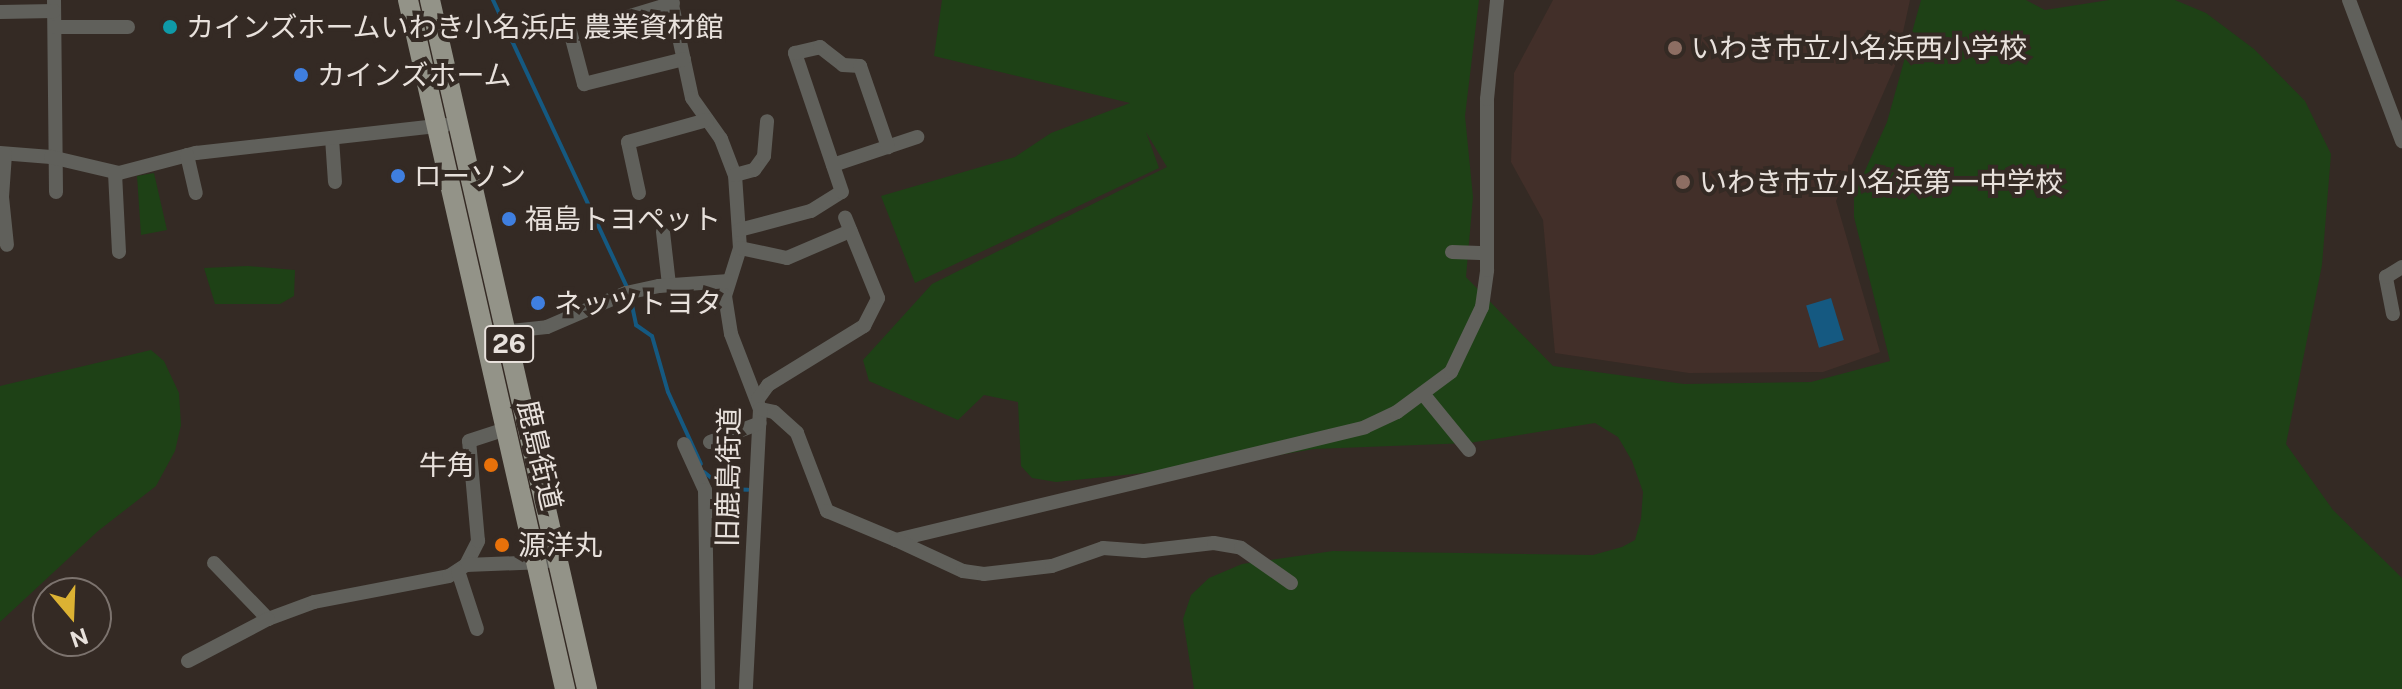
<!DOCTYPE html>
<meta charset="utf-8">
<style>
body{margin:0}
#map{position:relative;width:2402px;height:689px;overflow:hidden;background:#342a24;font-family:"Public Sans","Noto Sans JP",sans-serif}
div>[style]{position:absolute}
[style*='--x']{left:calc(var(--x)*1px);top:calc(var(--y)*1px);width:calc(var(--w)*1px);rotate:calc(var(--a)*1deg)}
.education>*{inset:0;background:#422f29}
.green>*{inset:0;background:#1e4116}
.water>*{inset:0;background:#155981;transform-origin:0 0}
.stream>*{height:4px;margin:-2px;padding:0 2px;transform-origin:2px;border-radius:2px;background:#155981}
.street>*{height:14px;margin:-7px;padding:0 7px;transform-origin:7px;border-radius:7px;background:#60605b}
.primary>*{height:20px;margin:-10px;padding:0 10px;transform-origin:10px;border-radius:10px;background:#939388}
.dots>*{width:22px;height:22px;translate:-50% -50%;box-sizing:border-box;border:4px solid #342a24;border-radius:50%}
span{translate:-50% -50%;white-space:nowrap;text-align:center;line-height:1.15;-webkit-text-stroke:8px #342a24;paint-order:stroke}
.shield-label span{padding:2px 6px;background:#342a24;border:2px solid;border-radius:6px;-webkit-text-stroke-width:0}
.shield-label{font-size:26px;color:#e8e1dc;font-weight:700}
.poi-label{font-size:28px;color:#e8e1dc}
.left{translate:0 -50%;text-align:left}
.right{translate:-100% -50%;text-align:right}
.street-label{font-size:28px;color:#e8e1dc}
.north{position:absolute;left:32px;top:577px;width:80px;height:80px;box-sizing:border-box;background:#342a24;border:2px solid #7c736e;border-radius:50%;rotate:161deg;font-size:22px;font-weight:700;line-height:32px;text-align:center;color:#e8e1dc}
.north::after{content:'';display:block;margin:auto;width:28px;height:36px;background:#dcb233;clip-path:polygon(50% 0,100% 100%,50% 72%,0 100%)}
</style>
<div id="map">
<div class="education">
<i style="clip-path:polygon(1553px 0,1910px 0,1896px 64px,1836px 201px,1880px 352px,1823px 372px,1689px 373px,1555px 353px,1543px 220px,1511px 162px,1514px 73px)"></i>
</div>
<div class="green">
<i style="clip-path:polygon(942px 0,1479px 0,1465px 116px,1473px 197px,1466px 277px,1553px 366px,1684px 384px,1811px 382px,1890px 361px,1854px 217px,1854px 195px,1887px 122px,1921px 0,2026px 0,2045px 10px,2109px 0,2175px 0,2206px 13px,2254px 49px,2305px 101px,2331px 154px,2322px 265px,2286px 444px,2333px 510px,2402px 578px,2402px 689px,1194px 689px,1183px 619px,1191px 595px,1209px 578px,1242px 564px,1333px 551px,1593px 555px,1622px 547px,1635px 540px,1641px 519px,1643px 492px,1632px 461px,1618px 437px,1595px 423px,1469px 443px,1314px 449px,1221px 465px,1056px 482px,1032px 478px,1021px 466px,1018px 402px,984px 395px,958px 420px,869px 381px,863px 360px,932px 284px,1167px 167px,1146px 132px,1159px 168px,915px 283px,881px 196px,1015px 157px,1051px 133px,1130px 103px,934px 56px)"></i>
<i style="clip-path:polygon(154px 173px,167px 230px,141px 235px,137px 176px)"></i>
<i style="clip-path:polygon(248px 266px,295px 270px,294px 296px,280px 304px,215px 304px,204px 268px)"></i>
<i style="clip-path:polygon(151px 350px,164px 361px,179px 393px,181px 425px,175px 451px,156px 486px,98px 531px,0 622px,0 386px)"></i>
</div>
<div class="water">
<i style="left:1831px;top:298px;width:44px;height:26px;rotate:73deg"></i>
</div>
<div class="stream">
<i style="--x:493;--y:0;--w:318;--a:65"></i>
<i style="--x:630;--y:296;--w:30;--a:78"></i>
<i style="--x:636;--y:325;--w:19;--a:35"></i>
<i style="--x:652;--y:336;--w:58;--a:74.1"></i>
<i style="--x:668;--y:392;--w:79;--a:65.4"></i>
<i style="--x:704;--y:472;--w:27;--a:39"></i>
<i style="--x:725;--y:489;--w:23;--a:2"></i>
</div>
<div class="street">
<i style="--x:54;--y:0;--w:192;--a:89.4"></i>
<i style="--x:671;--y:0;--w:100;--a:77.9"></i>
<i style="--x:692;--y:98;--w:50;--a:54.7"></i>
<i style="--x:721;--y:139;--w:39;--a:69"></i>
<i style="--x:735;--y:175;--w:73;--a:86.1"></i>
<i style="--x:740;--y:248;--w:50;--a:107.4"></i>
<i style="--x:725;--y:296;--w:38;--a:81"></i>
<i style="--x:731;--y:334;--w:80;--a:68.9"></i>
<i style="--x:760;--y:409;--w:280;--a:92.9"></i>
<i style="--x:2349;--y:0;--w:151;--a:69.4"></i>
<i style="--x:0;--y:12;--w:54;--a:-1.1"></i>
<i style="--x:627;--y:17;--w:48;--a:-16.9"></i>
<i style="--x:55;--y:27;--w:73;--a:0"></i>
<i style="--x:570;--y:31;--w:55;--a:75.2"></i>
<i style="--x:584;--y:84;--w:103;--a:-14"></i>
<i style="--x:332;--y:138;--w:44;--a:86.1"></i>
<i style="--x:0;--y:153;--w:51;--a:4.5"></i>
<i style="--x:51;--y:157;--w:70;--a:13.2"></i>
<i style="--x:119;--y:173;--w:80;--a:-14.6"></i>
<i style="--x:196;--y:153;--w:251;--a:-6.4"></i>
<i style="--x:5;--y:154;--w:43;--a:94"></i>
<i style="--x:2;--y:197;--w:48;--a:84.1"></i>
<i style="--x:187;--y:155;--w:39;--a:77"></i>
<i style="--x:833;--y:165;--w:89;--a:-18.4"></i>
<i style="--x:115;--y:173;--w:79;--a:87.1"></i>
<i style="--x:735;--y:175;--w:20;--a:-15"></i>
<i style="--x:754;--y:170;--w:17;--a:-54"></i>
<i style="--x:764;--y:156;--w:35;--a:-85"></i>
<i style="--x:639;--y:193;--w:52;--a:-102.2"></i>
<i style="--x:628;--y:142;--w:82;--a:-15.6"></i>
<i style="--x:739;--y:230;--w:74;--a:-14.8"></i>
<i style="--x:811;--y:211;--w:36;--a:-32"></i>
<i style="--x:842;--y:192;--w:147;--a:-108.7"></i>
<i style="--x:795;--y:53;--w:26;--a:-13"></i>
<i style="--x:820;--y:47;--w:29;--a:38"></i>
<i style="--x:843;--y:65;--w:17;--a:3"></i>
<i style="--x:860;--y:66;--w:86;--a:70.9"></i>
<i style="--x:663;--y:232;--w:53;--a:83.5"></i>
<i style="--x:740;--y:248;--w:48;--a:12"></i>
<i style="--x:787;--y:258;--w:69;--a:-23.2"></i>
<i style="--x:1452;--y:252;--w:35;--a:2"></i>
<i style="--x:2393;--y:314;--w:38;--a:-101"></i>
<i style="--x:2386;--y:277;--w:19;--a:-32"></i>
<i style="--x:483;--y:334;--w:64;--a:-6.2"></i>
<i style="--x:547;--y:327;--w:86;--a:-23.3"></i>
<i style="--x:626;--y:293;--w:34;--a:-12"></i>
<i style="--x:659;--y:286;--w:70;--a:-4.1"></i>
<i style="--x:1424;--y:395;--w:71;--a:50.7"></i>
<i style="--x:758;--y:399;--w:17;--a:-54"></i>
<i style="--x:768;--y:385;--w:113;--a:-31.6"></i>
<i style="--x:864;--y:326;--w:31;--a:-63"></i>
<i style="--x:878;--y:298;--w:87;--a:-112.2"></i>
<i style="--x:760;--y:409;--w:14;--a:12"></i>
<i style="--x:774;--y:412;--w:31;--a:42"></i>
<i style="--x:797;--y:433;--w:84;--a:69"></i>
<i style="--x:827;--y:511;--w:75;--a:22.8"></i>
<i style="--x:896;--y:540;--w:482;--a:-13.5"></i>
<i style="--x:1365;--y:427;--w:35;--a:-25"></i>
<i style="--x:1397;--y:412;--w:67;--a:-36.5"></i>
<i style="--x:1451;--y:372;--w:72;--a:-64.5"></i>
<i style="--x:1482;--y:307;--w:37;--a:-82"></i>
<i style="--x:1487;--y:270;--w:171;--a:-90"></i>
<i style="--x:1487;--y:99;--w:100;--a:-84.2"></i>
<i style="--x:710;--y:442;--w:53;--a:-20.8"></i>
<i style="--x:684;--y:444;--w:51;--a:65.5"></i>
<i style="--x:705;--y:490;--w:199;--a:89.1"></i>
<i style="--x:896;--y:540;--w:74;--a:24.8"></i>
<i style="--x:963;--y:571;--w:21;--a:8"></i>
<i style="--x:984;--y:574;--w:68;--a:-6.7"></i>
<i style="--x:1052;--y:566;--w:54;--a:-19.4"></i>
<i style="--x:1103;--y:548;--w:41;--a:4.2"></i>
<i style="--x:1144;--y:551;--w:70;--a:-6.5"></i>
<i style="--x:1214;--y:543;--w:27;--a:10"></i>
<i style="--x:1241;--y:548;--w:61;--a:35"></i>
<i style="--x:214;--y:563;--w:78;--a:46"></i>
<i style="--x:268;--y:619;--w:49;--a:-20.3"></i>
<i style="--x:314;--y:602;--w:137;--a:-10.9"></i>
<i style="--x:449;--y:576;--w:20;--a:-33"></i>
<i style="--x:466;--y:565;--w:27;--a:-63"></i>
<i style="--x:478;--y:541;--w:100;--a:-95.1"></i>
<i style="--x:469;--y:441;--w:38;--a:-18"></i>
<i style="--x:466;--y:565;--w:79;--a:-2.2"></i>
<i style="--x:458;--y:571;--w:61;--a:71.9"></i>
<i style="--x:188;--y:661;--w:90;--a:-27.7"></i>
</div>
<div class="primary">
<i style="--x:408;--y:0;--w:707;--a:77.16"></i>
<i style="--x:430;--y:0;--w:707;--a:77.16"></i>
</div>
<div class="dots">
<i style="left:170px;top:27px;background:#0f9aa8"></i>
<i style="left:1675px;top:48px;background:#8d6e63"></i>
<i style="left:301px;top:75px;background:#3f7fe0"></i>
<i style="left:398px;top:176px;background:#3f7fe0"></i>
<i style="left:1683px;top:182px;background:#8d6e63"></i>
<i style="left:509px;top:219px;background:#3f7fe0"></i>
<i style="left:538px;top:303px;background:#3f7fe0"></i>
<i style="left:491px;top:465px;background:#e8710a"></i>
<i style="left:502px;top:545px;background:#e8710a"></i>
</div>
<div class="shield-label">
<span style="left:509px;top:344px">26</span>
</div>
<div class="poi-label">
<span class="left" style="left:186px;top:27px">カインズホームいわき小名浜店 農業資材館</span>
<span class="left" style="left:1691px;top:48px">いわき市立小名浜西小学校</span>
<span class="left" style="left:317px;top:75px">カインズホーム</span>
<span class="left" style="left:414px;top:176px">ローソン</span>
<span class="left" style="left:1699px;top:182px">いわき市立小名浜第一中学校</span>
<span class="left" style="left:525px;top:219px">福島トヨペット</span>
<span class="left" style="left:554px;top:303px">ネッツトヨタ</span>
<span class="right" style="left:475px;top:465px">牛角</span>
<span class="left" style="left:518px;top:545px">源洋丸</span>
</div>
<div class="street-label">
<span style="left:540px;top:455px;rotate:77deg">鹿島街道</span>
<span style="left:728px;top:477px;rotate:-89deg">旧鹿島街道</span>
</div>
<div class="north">N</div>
</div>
